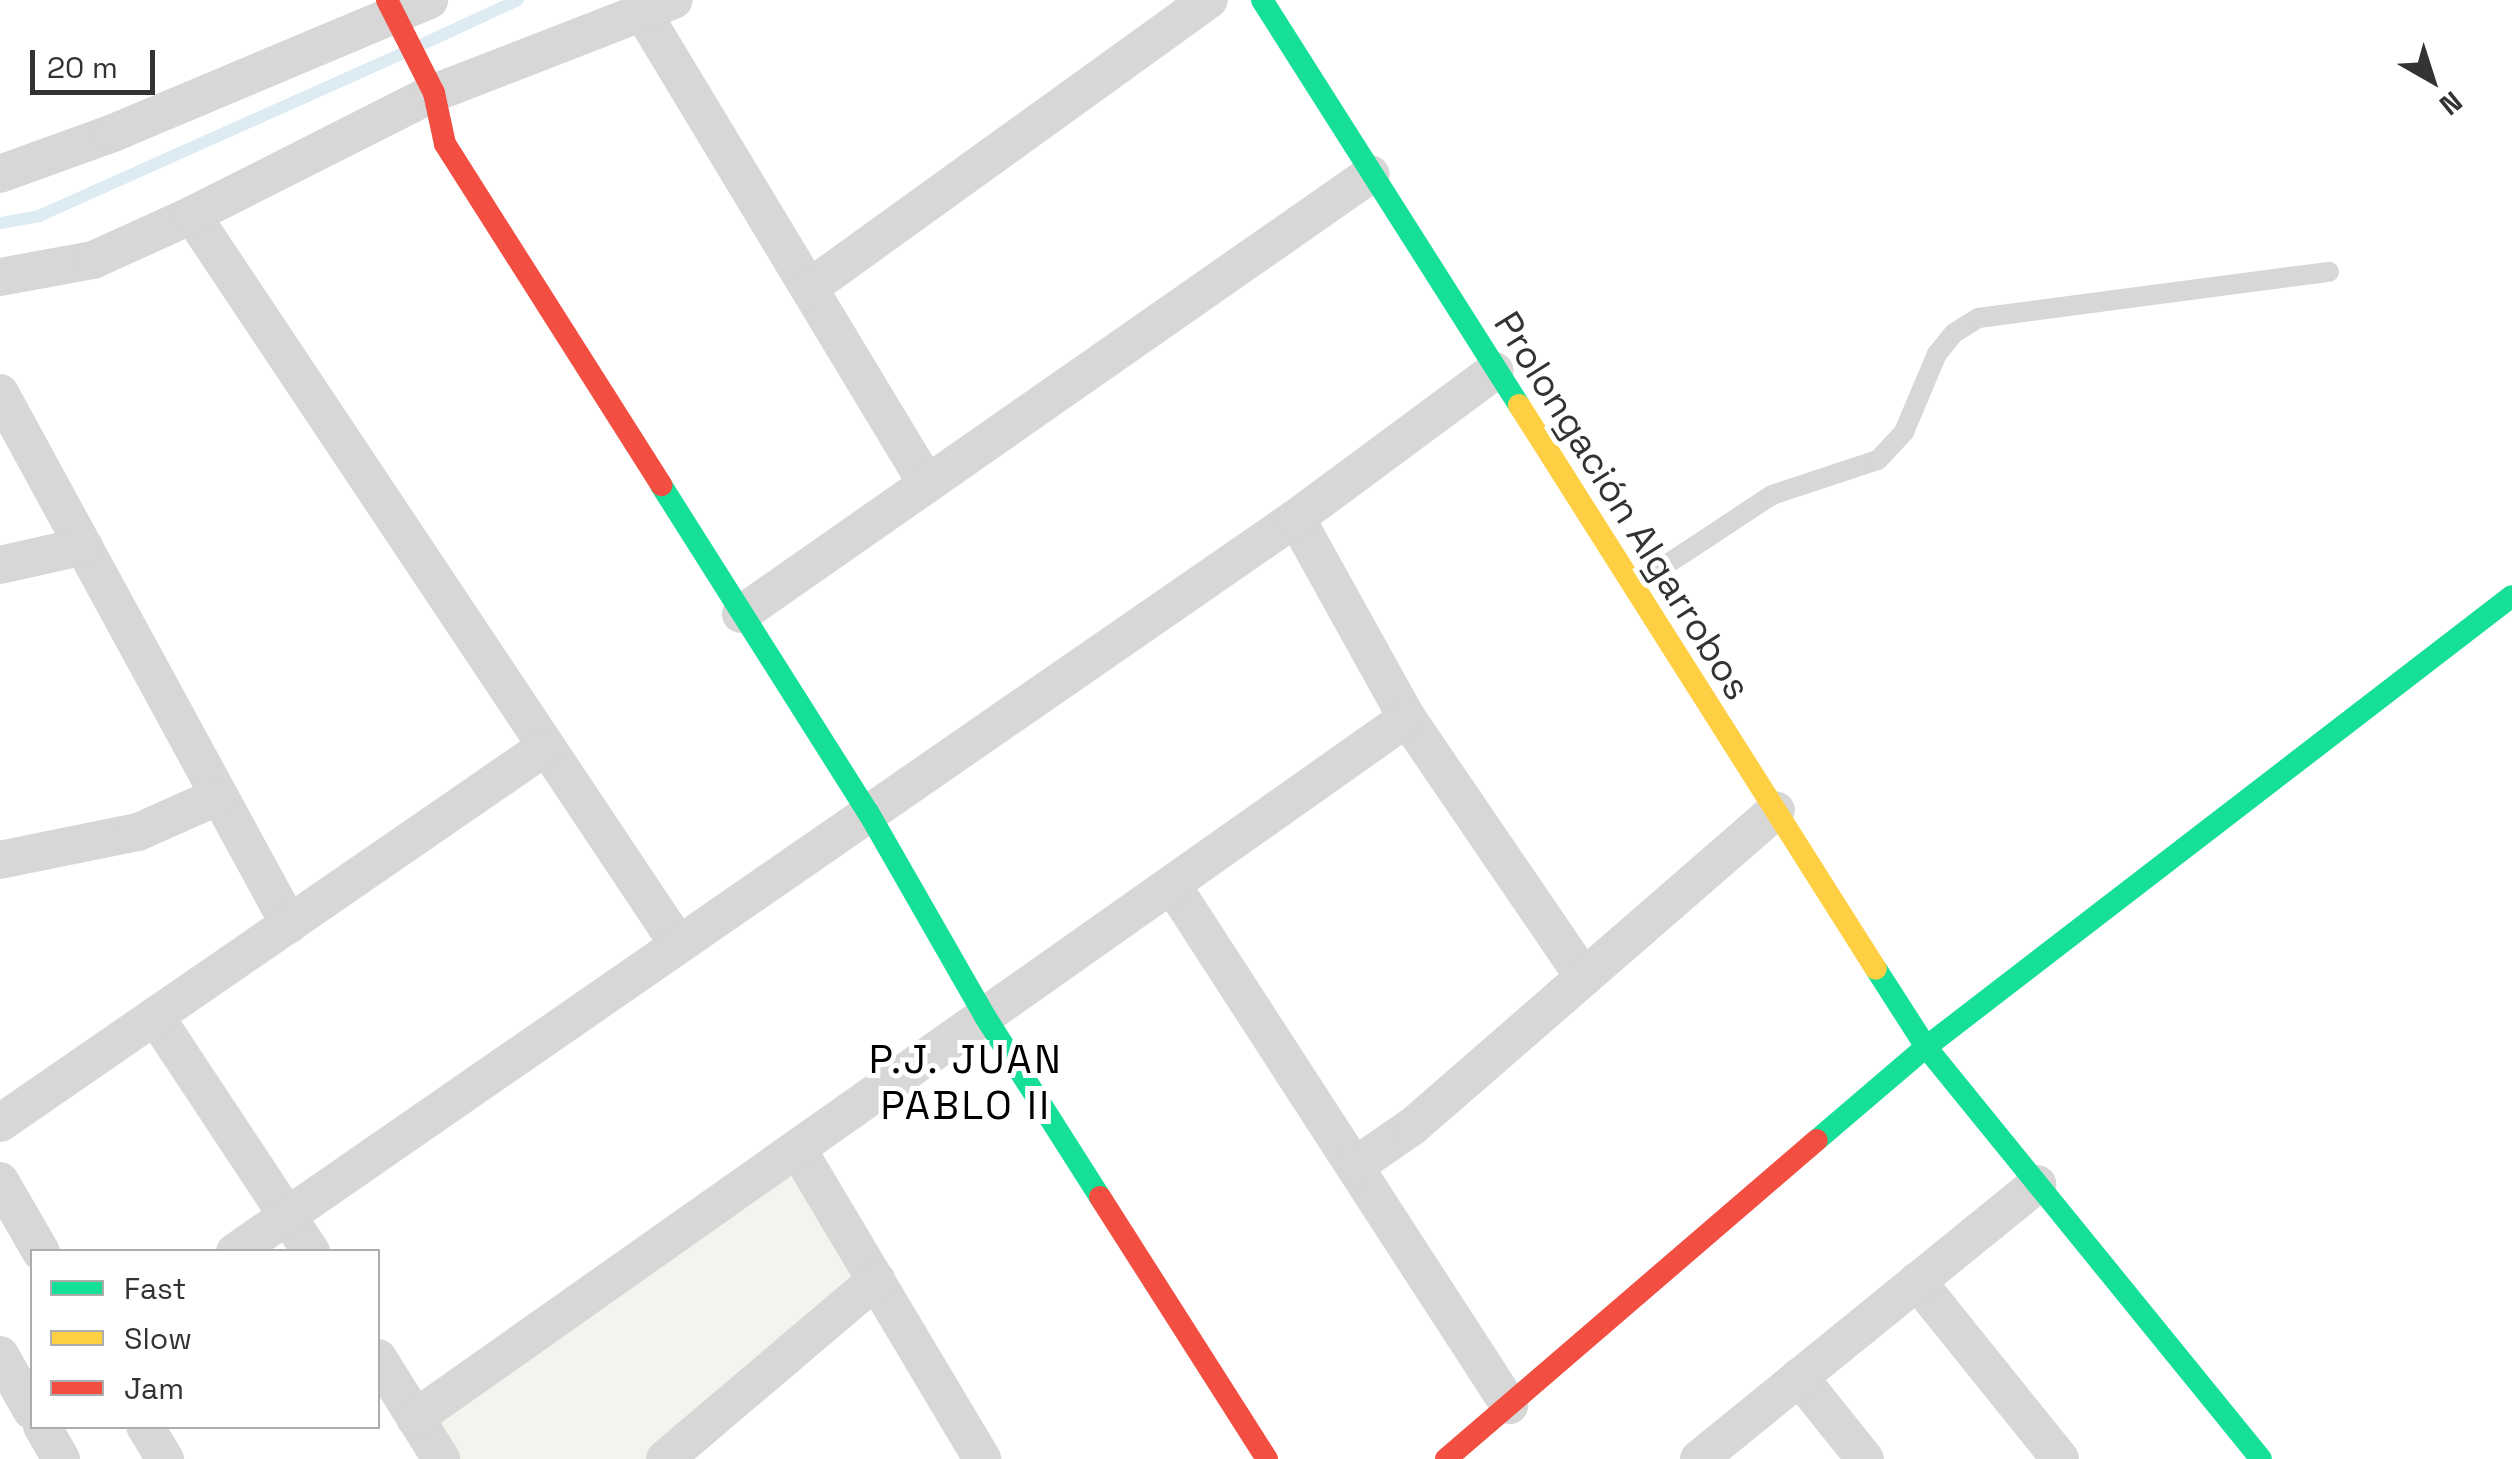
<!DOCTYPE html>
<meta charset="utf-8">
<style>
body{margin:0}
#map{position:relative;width:2512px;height:1459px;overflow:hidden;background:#fff;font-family:"Space Grotesk",sans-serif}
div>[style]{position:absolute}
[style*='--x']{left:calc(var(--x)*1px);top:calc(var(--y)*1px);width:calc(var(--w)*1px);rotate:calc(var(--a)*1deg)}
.green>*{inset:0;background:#f1f5ed}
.stream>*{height:12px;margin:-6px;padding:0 6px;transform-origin:6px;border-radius:6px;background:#ddebf3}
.lane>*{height:20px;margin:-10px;padding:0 10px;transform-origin:10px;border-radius:10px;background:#d7d7d7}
.street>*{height:38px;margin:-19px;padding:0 19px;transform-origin:19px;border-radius:19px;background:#d7d7d7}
.fast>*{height:22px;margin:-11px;padding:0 11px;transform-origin:11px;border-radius:11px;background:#16e098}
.slow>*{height:22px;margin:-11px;padding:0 11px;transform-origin:11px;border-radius:11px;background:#ffcf43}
.jam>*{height:22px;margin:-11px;padding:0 11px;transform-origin:11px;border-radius:11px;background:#f24e42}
span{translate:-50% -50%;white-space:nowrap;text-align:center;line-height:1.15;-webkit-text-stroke:10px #fff;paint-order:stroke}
.street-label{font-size:38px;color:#333}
.neighbourhood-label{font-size:40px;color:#000;letter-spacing:2.5px}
.legend{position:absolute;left:30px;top:1249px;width:350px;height:180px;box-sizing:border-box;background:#fff;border:2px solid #adadad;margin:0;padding:12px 18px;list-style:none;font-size:30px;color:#333}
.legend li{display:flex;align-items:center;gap:20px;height:50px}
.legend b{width:50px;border:2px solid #adadad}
.north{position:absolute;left:2382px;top:30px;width:100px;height:100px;-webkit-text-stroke:8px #fff;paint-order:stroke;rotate:141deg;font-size:28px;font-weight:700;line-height:40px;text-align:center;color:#333}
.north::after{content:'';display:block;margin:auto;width:35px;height:45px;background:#333;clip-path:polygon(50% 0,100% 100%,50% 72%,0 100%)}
.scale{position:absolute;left:30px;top:50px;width:125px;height:45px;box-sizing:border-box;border:5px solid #333;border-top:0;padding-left:12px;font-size:30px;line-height:35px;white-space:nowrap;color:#333;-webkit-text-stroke:8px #fff;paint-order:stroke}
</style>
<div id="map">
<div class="green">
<i style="clip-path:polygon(789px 1159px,866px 1287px,667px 1459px,449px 1459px,429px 1420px)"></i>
</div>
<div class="stream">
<i style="--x:425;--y:43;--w:102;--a:-24.8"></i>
<i style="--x:0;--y:223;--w:40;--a:-10"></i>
<i style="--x:39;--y:216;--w:398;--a:-24.1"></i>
</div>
<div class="lane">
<i style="--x:1634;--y:586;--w:165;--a:-33.4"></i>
<i style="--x:1772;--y:495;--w:112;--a:-18.3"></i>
<i style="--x:1878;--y:460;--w:38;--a:-47"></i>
<i style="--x:1904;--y:432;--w:85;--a:-67.1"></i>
<i style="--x:1937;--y:354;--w:27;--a:-51"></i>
<i style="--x:1954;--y:333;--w:28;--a:-32"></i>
<i style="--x:1978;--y:318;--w:354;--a:-7.5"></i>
</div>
<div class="street">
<i style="--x:641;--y:10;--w:554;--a:58.89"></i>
<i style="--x:0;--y:174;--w:120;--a:-19.9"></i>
<i style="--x:113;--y:133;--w:343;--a:-22.8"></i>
<i style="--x:192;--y:215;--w:876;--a:56.31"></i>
<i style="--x:0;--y:277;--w:95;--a:-10.4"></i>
<i style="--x:93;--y:260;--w:109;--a:-24.4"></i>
<i style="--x:192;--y:215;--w:271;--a:-26.8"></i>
<i style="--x:434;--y:93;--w:257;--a:-21.2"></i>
<i style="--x:809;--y:288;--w:493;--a:-35.8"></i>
<i style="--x:0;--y:393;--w:605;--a:61.44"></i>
<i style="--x:1296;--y:518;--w:229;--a:61"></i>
<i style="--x:1407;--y:718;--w:314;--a:55.7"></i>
<i style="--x:0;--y:565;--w:86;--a:-12.7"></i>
<i style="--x:741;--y:614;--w:768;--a:-34.93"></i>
<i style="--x:0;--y:860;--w:141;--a:-11.5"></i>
<i style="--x:138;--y:832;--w:89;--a:-24"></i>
<i style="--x:1172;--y:885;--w:620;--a:57.05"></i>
<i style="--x:155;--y:1016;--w:283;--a:56.5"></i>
<i style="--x:0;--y:1123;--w:661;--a:-34.58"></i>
<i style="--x:798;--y:1150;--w:360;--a:59.2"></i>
<i style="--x:1355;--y:1166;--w:70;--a:-34.6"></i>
<i style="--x:1413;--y:1126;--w:481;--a:-41"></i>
<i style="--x:0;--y:1181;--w:82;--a:60"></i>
<i style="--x:235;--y:1252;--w:1290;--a:-34.68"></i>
<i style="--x:1296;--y:518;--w:247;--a:-36.5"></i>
<i style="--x:1917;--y:1281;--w:228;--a:51.2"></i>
<i style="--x:0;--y:1355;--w:64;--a:60.3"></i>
<i style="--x:378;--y:1358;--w:119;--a:58"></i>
<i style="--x:1799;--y:1377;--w:105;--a:51.2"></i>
<i style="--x:415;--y:1418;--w:1214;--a:-35.21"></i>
<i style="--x:42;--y:1426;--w:38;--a:60"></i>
<i style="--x:145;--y:1426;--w:39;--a:59"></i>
<i style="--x:665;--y:1459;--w:277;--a:-40.3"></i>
<i style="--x:1699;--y:1459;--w:436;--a:-39.1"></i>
</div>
<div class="fast">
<i style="--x:1262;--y:0;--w:480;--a:57.6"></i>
<i style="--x:661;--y:485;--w:387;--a:57.7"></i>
<i style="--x:868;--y:812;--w:237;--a:60.2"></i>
<i style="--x:986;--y:1018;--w:212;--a:57.5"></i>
<i style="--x:1876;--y:969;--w:93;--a:57.3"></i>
<i style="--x:1926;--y:1047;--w:531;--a:50.89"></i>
<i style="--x:1817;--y:1140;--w:143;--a:-40.5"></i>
<i style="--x:1926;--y:1047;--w:739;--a:-37.58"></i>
</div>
<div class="slow">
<i style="--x:1519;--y:405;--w:667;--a:57.67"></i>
</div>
<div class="jam">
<i style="--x:387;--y:0;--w:104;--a:63.2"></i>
<i style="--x:434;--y:93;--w:52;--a:77.8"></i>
<i style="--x:445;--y:144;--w:404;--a:57.6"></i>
<i style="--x:1100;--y:1197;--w:311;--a:57.5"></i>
<i style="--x:1446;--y:1459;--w:489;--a:-40.7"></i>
</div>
<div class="street-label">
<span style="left:1622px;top:506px;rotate:58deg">Prolongación Algarrobos</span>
</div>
<div class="neighbourhood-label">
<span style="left:966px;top:1083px">P.J. JUAN<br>PABLO II</span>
</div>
<ul class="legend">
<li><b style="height:12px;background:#16e098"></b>Fast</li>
<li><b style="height:12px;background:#ffcf43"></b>Slow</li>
<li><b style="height:12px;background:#f24e42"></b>Jam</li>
</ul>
<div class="north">N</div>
<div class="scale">20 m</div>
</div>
